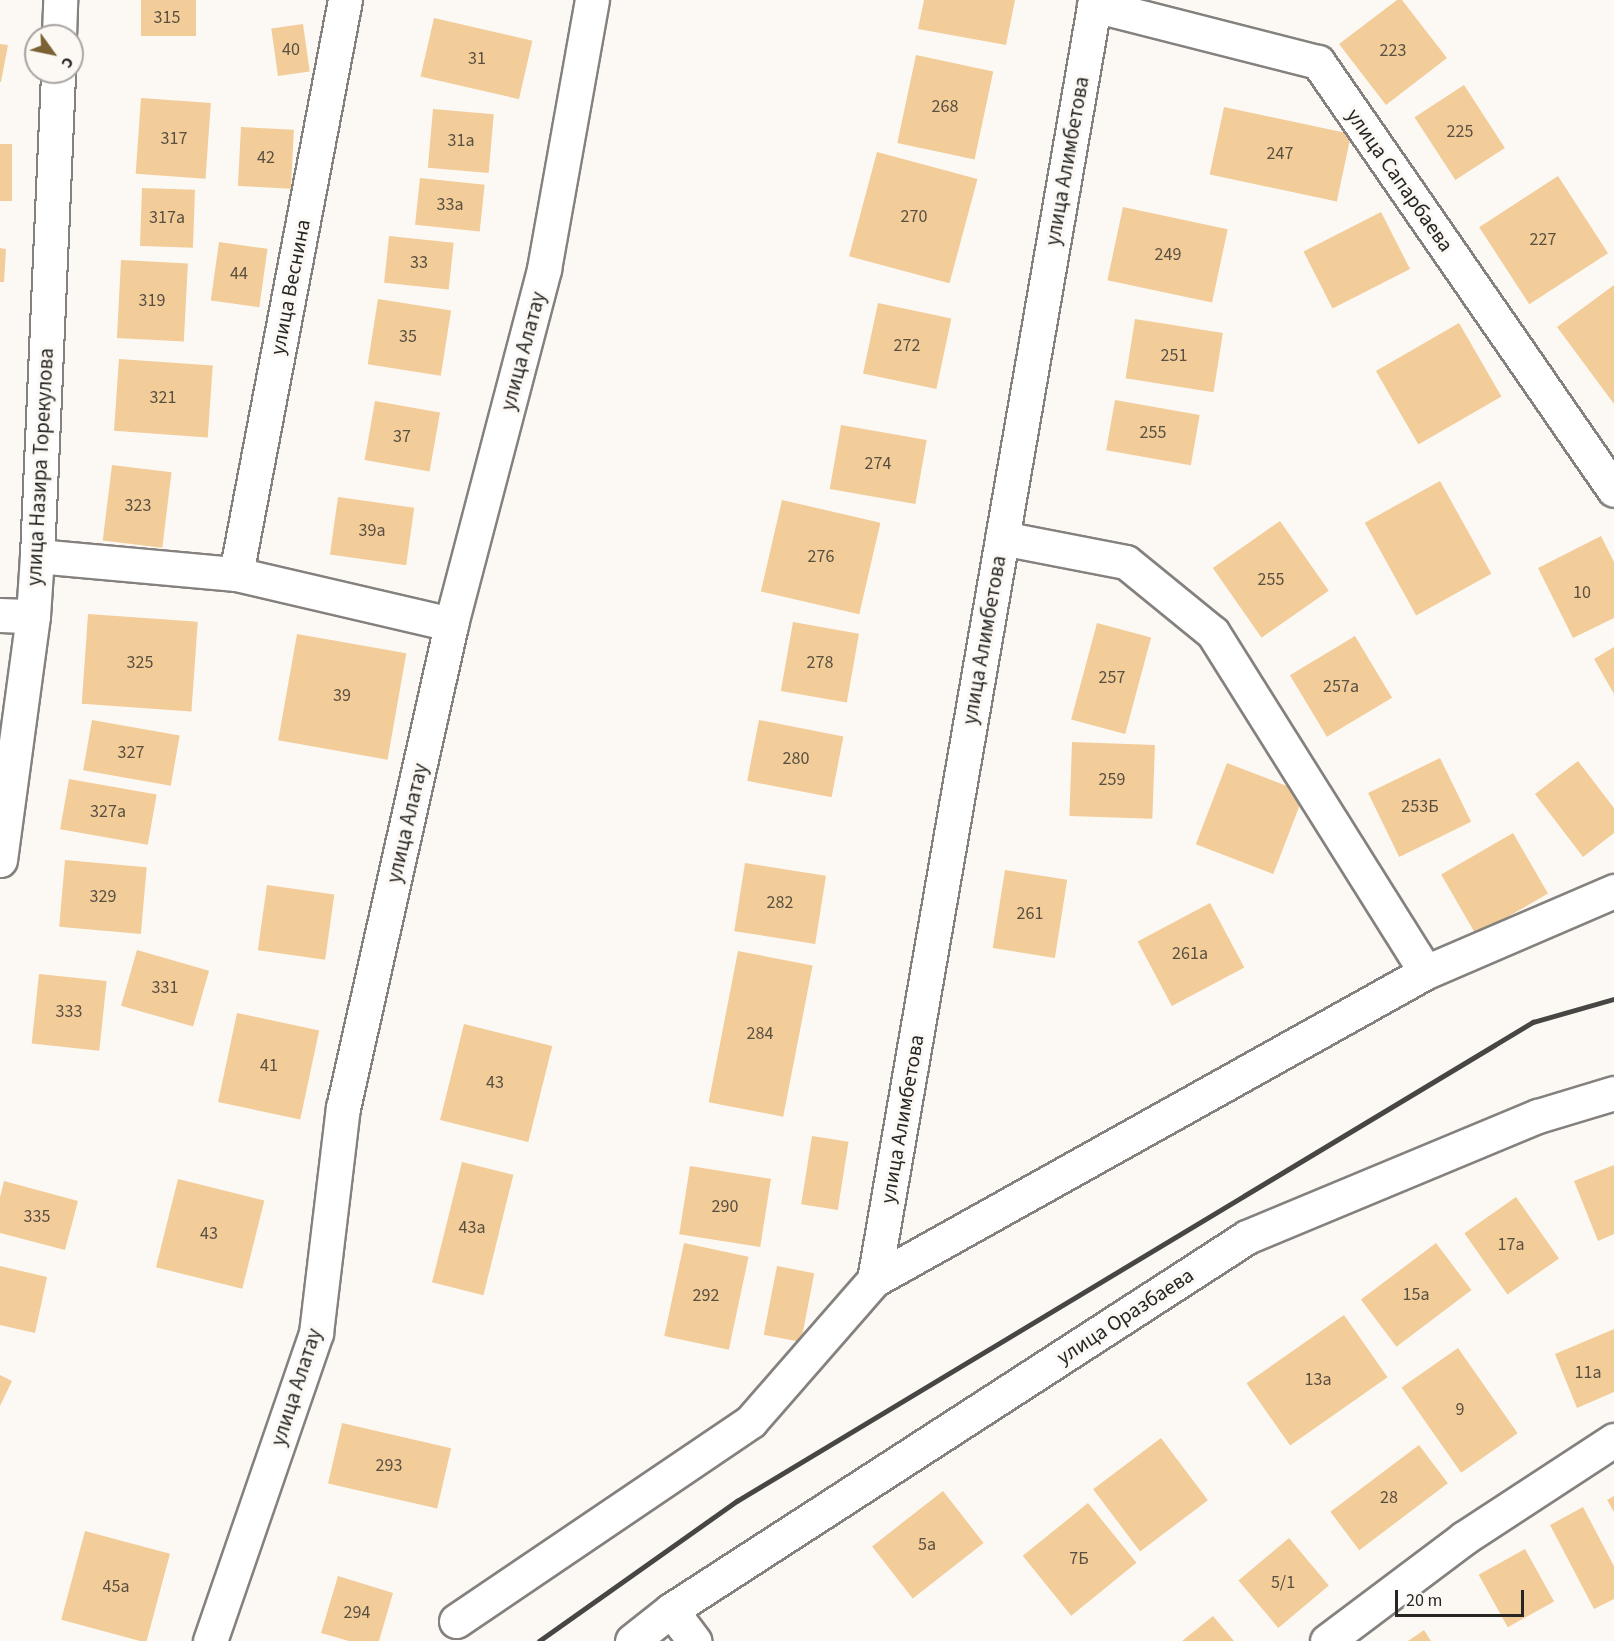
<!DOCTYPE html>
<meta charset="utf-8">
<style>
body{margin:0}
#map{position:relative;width:1614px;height:1641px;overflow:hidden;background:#fcf9f5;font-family:"Source Sans 3",sans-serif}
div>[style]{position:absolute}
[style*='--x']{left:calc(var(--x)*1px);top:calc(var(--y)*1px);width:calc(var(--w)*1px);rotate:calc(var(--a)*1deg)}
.building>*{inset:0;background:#f3cd99;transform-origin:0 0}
.roads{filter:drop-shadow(2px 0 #84817e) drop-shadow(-2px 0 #84817e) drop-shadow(0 2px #84817e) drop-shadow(0 -2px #84817e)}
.minor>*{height:33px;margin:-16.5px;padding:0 16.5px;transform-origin:16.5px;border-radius:16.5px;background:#fff}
.rail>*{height:4.5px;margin:-2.25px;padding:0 2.25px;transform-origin:2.25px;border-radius:2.25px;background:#474645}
span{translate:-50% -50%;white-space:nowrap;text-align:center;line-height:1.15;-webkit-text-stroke:6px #fcf9f5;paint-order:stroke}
.number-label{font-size:18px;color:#5a5042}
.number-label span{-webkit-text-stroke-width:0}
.street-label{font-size:21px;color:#272625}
.north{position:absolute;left:24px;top:24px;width:60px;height:60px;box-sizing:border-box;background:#fcf9f5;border:2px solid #a7a5a2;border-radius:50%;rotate:123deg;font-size:16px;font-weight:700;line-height:24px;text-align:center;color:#272625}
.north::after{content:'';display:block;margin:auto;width:21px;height:27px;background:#7a6233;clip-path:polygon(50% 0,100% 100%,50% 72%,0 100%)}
.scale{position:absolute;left:1395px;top:1590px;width:129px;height:27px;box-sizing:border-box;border:3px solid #272625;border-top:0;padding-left:8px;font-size:18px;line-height:21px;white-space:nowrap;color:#272625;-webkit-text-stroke:4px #fcf9f5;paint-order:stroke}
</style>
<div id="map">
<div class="building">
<i style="left:141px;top:0;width:55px;height:36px"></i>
<i style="clip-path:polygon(924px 0,1015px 0,1006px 45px,918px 29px)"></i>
<i style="clip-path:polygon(1397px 0,1402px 0,1447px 58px,1386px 105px,1339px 44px)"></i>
<i style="left:434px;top:18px;width:101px;height:60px;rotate:13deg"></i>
<i style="left:303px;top:24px;width:48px;height:32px;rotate:82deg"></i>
<i style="clip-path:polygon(0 44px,8px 45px,1px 82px,0 82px)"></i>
<i style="left:916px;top:55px;width:79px;height:90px;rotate:12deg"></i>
<i style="left:1464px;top:85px;width:75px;height:59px;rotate:57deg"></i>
<i style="left:141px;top:98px;width:70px;height:76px;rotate:4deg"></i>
<i style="left:1224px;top:107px;width:130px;height:69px;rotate:12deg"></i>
<i style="left:433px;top:109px;width:61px;height:59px;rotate:5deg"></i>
<i style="left:241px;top:127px;width:53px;height:59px;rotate:3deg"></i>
<i style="left:0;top:144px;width:12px;height:57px"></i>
<i style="left:877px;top:152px;width:104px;height:108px;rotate:15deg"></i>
<i style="left:1558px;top:176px;width:92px;height:94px;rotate:57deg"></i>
<i style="left:420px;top:178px;width:65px;height:47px;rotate:6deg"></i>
<i style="left:142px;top:188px;width:53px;height:58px;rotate:2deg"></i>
<i style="left:1123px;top:207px;width:107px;height:75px;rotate:12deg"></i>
<i style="left:1381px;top:212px;width:64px;height:87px;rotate:63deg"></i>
<i style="left:389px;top:236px;width:65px;height:47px;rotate:6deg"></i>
<i style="left:219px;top:242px;width:49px;height:59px;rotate:8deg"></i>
<i style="clip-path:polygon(0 248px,6px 249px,4px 282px,0 282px)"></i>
<i style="left:121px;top:260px;width:67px;height:78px;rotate:3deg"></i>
<i style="clip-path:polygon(1614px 285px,1614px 404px,1557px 327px)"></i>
<i style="left:378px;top:299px;width:74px;height:66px;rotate:9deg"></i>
<i style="left:878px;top:303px;width:75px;height:72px;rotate:12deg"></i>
<i style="left:1135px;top:319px;width:89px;height:60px;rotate:9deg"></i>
<i style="left:1459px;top:323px;width:85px;height:96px;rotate:60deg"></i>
<i style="left:119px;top:359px;width:94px;height:72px;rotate:4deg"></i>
<i style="left:1115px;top:400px;width:86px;height:51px;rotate:10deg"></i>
<i style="left:375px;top:401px;width:66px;height:60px;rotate:10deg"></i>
<i style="left:841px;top:425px;width:87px;height:65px;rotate:10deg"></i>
<i style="left:112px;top:465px;width:60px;height:76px;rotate:7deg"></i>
<i style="left:1440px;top:481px;width:106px;height:86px;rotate:61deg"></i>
<i style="left:338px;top:497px;width:77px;height:58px;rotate:8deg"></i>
<i style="left:782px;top:500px;width:101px;height:94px;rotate:13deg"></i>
<i style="left:1280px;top:521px;width:85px;height:82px;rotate:55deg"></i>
<i style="clip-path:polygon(1601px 536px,1614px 562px,1614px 618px,1573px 638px,1538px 568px)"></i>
<i style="left:88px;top:614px;width:110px;height:90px;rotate:4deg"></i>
<i style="left:793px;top:622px;width:67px;height:70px;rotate:10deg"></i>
<i style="left:1097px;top:623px;width:56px;height:100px;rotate:15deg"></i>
<i style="left:297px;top:634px;width:111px;height:108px;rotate:10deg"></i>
<i style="left:1355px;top:636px;width:72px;height:76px;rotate:59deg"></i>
<i style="clip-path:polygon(1614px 647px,1614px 694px,1594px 659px)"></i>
<i style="left:92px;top:720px;width:89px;height:51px;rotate:10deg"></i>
<i style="left:759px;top:720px;width:86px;height:62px;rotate:11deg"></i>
<i style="left:1072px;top:742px;width:83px;height:74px;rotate:2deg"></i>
<i style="left:1440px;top:758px;width:71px;height:80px;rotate:64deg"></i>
<i style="clip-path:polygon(1578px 761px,1614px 808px,1614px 833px,1583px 857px,1535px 794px)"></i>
<i style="left:1227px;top:763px;width:83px;height:87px;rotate:21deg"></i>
<i style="left:69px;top:779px;width:89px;height:51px;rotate:10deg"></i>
<i style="left:1513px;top:833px;width:70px;height:83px;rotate:60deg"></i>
<i style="left:65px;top:860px;width:82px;height:67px;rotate:5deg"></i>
<i style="left:745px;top:863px;width:82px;height:69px;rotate:9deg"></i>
<i style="left:1005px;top:870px;width:63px;height:79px;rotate:9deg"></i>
<i style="left:267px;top:885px;width:68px;height:66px;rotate:8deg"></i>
<i style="left:1210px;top:903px;width:73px;height:82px;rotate:62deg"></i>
<i style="left:137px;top:950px;width:75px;height:58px;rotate:16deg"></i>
<i style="left:738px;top:951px;width:76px;height:154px;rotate:11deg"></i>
<i style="left:39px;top:974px;width:68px;height:70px;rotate:6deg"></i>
<i style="left:237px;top:1013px;width:84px;height:91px;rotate:12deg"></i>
<i style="left:464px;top:1024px;width:91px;height:99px;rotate:14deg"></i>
<i style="left:812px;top:1136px;width:37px;height:69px;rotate:9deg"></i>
<i style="left:462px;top:1162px;width:53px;height:124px;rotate:14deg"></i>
<i style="clip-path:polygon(1614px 1165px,1614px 1234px,1598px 1241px,1574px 1181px)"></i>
<i style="left:690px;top:1166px;width:82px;height:69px;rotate:9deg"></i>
<i style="left:178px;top:1179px;width:89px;height:91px;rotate:14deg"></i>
<i style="clip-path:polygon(4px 1181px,78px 1201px,65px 1250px,0 1233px,0 1197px)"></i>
<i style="left:1516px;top:1197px;width:75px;height:63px;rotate:55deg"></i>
<i style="left:684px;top:1243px;width:66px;height:95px;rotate:12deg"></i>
<i style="left:1436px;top:1243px;width:59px;height:94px;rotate:53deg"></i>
<i style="clip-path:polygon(0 1266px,47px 1277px,35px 1333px,0 1325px)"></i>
<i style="left:777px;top:1266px;width:38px;height:70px;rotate:11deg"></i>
<i style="left:1344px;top:1315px;width:76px;height:119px;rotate:55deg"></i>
<i style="clip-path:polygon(1614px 1329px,1614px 1392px,1577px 1408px,1555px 1354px)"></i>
<i style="left:1458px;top:1348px;width:104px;height:69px;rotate:55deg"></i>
<i style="clip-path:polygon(0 1375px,12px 1381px,0 1406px)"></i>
<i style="left:342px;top:1423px;width:112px;height:62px;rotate:13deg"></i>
<i style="left:1161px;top:1438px;width:78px;height:85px;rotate:53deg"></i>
<i style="left:1419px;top:1445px;width:48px;height:111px;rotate:53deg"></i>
<i style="left:943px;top:1491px;width:66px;height:90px;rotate:52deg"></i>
<i style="clip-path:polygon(1614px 1496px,1614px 1512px,1607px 1500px)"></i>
<i style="left:1088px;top:1503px;width:77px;height:84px;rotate:51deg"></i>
<i style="clip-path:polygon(1583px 1507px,1614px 1566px,1614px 1599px,1594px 1609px,1550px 1525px)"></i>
<i style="left:85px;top:1531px;width:88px;height:92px;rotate:15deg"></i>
<i style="left:1289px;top:1538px;width:62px;height:66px;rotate:50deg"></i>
<i style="left:1525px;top:1549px;width:60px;height:53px;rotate:61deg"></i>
<i style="clip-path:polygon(338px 1576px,393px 1593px,379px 1641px,349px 1641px,321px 1633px)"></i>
<i style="clip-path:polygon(1213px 1616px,1234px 1641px,1182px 1641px)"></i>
<i style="clip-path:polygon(1424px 1630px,1431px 1641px,1408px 1641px)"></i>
</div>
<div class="roads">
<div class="minor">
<i style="--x:1094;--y:5;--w:231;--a:14.3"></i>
<i style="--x:1318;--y:62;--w:520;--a:55.33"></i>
<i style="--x:59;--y:36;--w:36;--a:-88"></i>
<i style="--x:1002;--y:538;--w:126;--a:11"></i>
<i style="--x:1126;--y:562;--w:112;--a:39.2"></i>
<i style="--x:1213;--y:633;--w:400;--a:57.9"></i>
<i style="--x:37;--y:556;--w:200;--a:5.2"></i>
<i style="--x:236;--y:574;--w:221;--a:13.1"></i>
<i style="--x:236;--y:574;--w:584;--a:-79.25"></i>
<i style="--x:0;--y:615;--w:33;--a:2"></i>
<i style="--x:0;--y:860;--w:246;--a:-82.3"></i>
<i style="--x:33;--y:616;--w:60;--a:-86.2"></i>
<i style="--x:37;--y:556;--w:484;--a:-87.5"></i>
<i style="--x:874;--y:1280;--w:1299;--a:-80.2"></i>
<i style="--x:671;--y:1610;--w:686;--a:-32.93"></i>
<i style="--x:1247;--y:1237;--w:315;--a:-22.6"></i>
<i style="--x:1538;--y:1116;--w:79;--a:-16.8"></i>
<i style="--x:456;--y:1621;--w:356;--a:-34.1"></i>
<i style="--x:751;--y:1421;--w:187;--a:-48.9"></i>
<i style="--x:874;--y:1280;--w:632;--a:-29.16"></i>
<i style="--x:1426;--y:972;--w:205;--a:-23.3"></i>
<i style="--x:210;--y:1641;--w:326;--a:-71"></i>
<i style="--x:316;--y:1333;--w:227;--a:-83.2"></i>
<i style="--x:343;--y:1108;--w:496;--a:-77.4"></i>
<i style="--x:451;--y:624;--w:367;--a:-75.3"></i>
<i style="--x:544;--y:269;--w:273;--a:-79.9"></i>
<i style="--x:632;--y:1641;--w:50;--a:-38.5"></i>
<i style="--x:671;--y:1610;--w:39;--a:53"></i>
<i style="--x:1327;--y:1641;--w:171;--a:-36.9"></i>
<i style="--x:1464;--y:1538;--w:179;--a:-33.2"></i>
</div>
</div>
<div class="rail">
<i style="--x:539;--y:1641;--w:242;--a:-35.3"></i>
<i style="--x:737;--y:1501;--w:929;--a:-31.04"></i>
<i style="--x:1533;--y:1022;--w:84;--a:-15.9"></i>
</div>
<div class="number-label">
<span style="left:167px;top:18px">315</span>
<span style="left:291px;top:50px">40</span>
<span style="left:1393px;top:51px">223</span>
<span style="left:477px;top:59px">31</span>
<span style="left:945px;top:107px">268</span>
<span style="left:1460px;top:132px">225</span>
<span style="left:174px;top:139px">317</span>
<span style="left:461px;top:141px">31а</span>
<span style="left:1280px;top:154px">247</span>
<span style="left:266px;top:158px">42</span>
<span style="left:450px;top:205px">33а</span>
<span style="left:914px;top:217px">270</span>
<span style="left:167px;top:218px">317а</span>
<span style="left:1543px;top:240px">227</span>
<span style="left:1168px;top:255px">249</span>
<span style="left:419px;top:263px">33</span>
<span style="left:239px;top:274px">44</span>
<span style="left:152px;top:301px">319</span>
<span style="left:408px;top:337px">35</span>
<span style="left:907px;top:346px">272</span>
<span style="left:1174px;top:356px">251</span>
<span style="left:163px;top:398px">321</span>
<span style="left:1153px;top:433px">255</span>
<span style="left:402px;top:437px">37</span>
<span style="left:878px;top:464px">274</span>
<span style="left:138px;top:506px">323</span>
<span style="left:372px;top:531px">39а</span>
<span style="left:821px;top:557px">276</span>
<span style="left:1271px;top:580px">255</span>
<span style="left:1582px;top:593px">10</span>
<span style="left:140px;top:663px">325</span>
<span style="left:820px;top:663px">278</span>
<span style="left:1112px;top:678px">257</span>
<span style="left:1341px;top:687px">257а</span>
<span style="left:342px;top:696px">39</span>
<span style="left:131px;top:753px">327</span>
<span style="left:796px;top:759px">280</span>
<span style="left:1112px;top:780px">259</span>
<span style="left:1420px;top:807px">253Б</span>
<span style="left:108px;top:812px">327а</span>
<span style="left:103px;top:897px">329</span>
<span style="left:780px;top:903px">282</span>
<span style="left:1030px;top:914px">261</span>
<span style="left:1190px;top:954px">261а</span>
<span style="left:165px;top:988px">331</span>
<span style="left:69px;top:1012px">333</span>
<span style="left:760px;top:1034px">284</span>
<span style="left:269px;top:1066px">41</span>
<span style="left:495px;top:1083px">43</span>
<span style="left:725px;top:1207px">290</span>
<span style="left:37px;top:1217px">335</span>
<span style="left:472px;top:1228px">43а</span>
<span style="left:209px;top:1234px">43</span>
<span style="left:1511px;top:1245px">17а</span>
<span style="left:1416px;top:1295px">15а</span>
<span style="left:706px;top:1296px">292</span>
<span style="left:1588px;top:1373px">11а</span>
<span style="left:1318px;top:1380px">13а</span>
<span style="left:1460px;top:1410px">9</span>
<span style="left:389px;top:1466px">293</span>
<span style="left:1389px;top:1498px">28</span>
<span style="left:927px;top:1545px">5а</span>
<span style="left:1079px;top:1559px">7Б</span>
<span style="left:1283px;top:1583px">5/1</span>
<span style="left:116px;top:1587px">45а</span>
<span style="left:357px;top:1613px">294</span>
</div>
<div class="street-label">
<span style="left:1067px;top:161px;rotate:-80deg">улица Алимбетова</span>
<span style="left:1400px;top:180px;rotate:55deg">улица Сапарбаева</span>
<span style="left:290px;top:287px;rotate:-79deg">улица Веснина</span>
<span style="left:523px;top:351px;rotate:-75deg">улица Алатау</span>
<span style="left:40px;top:467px;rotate:-87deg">улица Назира Торекулова</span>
<span style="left:984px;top:640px;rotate:-80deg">улица Алимбетова</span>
<span style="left:407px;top:823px;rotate:-77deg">улица Алатау</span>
<span style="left:902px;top:1119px;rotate:-80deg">улица Алимбетова</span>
<span style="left:1125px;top:1316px;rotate:-33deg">улица Оразбаева</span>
<span style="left:296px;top:1387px;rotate:-72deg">улица Алатау</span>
</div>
<div class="north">С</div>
<div class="scale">20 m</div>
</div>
